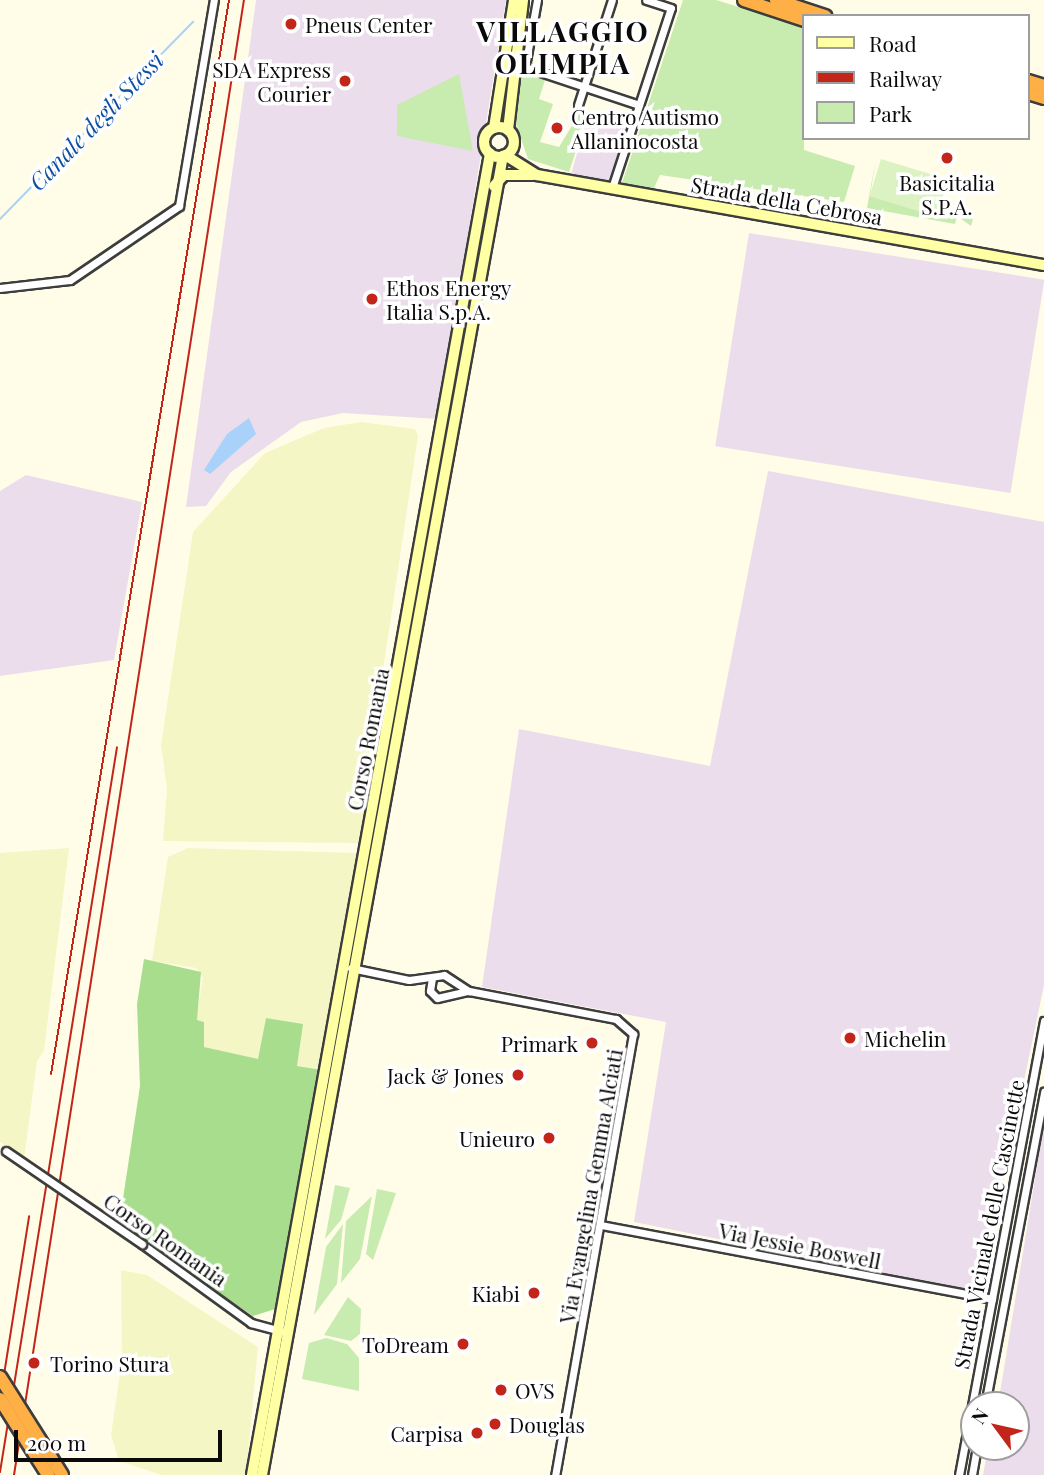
<!DOCTYPE html>
<style>
body{margin:0}
#map{position:relative;width:1044px;height:1475px;overflow:hidden;background:#fffde8;font-family:"Playfair Display",serif}
div>[style]{position:absolute}
[style*='--x']{left:calc(var(--x)*1px);top:calc(var(--y)*1px);width:calc(var(--w)*1px);rotate:calc(var(--a)*1deg)}
.industrial>*{inset:0;background:#ebddeb;transform-origin:0 0}
.farmland>*{inset:0;background:#f5f6c6}
.green>*{inset:0;background:#c8ebb0}
.forest>*{inset:0;background:#a8dd8e}
.pitch>*{inset:0;background:#dcf2c2;transform-origin:0 0}
.water>*{inset:0;background:#a9d2fa}
.stream>*{height:2px;margin:-1px;padding:0 1px;transform-origin:1px;border-radius:1px;background:#a9d2fa}
.roads{filter:drop-shadow(2px 0 #3d3d3d) drop-shadow(-2px 0 #3d3d3d) drop-shadow(0 2px #3d3d3d) drop-shadow(0 -2px #3d3d3d)}
.minor>*{height:7px;margin:-3.5px;padding:0 3.5px;transform-origin:3.5px;border-radius:3.5px;background:#fff}
.secondary>*{height:10px;margin:-5px;padding:0 5px;transform-origin:5px;border-radius:5px;background:#ffffa3}
.secondary>.ring{margin:-5px;padding:0;box-sizing:content-box;background:none;border:10px solid #ffffa3;border-radius:50%}
.motorway>*{height:12px;margin:-6px;padding:0 6px;transform-origin:6px;border-radius:6px;background:#feb046}
.rail>*{height:2px;margin:-1px;padding:0 1px;transform-origin:1px;border-radius:1px;background:#c2261b}
.bridges{filter:drop-shadow(2px 0 #3d3d3d) drop-shadow(-2px 0 #3d3d3d) drop-shadow(0 2px #3d3d3d) drop-shadow(0 -2px #3d3d3d)}
.minor-bridge>*{height:7px;margin:-3.5px;padding:0 3.5px;transform-origin:3.5px;border-radius:3.5px;background:#fff}
.motorway-bridge>*{height:12px;margin:-6px;padding:0 6px;transform-origin:6px;border-radius:6px;background:#feb046}
.dots>*{width:19px;height:19px;translate:-50% -50%;box-sizing:border-box;border:4px solid #fff;border-radius:50%}
span{translate:-50% -50%;white-space:nowrap;text-align:center;line-height:1.15;-webkit-text-stroke:7px #fff;paint-order:stroke}
.poi-label{font-size:21px;color:#0a0a0a}
.left{translate:0 -50%;text-align:left}
.right{translate:-100% -50%;text-align:right}
.street-label{font-size:21px;color:#0a0a0a}
.water-label{font-size:23px;color:#0d50a3;font-style:italic}
.district-label{font-size:28px;color:#0a0a0a;font-weight:700;letter-spacing:2px}
.legend{position:absolute;left:802px;top:14px;width:228px;height:126px;box-sizing:border-box;background:#fff;border:2px solid #9d9d9d;margin:0;padding:9px 12px;list-style:none;font-size:21px;color:#0a0a0a}
.legend li{display:flex;align-items:center;gap:14px;height:35px}
.legend b{width:35px;border:2px solid #9d9d9d}
.north{position:absolute;left:960px;top:1391px;width:70px;height:70px;box-sizing:border-box;background:#fff;border:2px solid #9d9d9d;border-radius:50%;rotate:303deg;font-size:19px;font-weight:700;line-height:28px;text-align:center;color:#0a0a0a}
.north::after{content:'';display:block;margin:auto;width:24px;height:32px;background:#c2261b;clip-path:polygon(50% 0,100% 100%,50% 72%,0 100%)}
.scale{position:absolute;left:14px;top:1430px;width:208px;height:32px;box-sizing:border-box;border:4px solid #0a0a0a;border-top:0;padding-left:9px;font-size:21px;line-height:24px;white-space:nowrap;color:#0a0a0a;-webkit-text-stroke:5px #fff;paint-order:stroke}
</style>
<div id="map">
<div class="industrial">
<i style="clip-path:polygon(256px 0,506px 0,438px 419px,343px 413px,301px 422px,231px 472px,206px 506px,186px 507px)"></i>
<i style="left:588px;top:115px;width:41px;height:60px;rotate:16deg"></i>
<i style="left:749px;top:233px;width:299px;height:216px;rotate:9deg"></i>
<i style="clip-path:polygon(768px 471px,1044px 522px,1044px 985px,980px 1292px,634px 1222px,666px 1022px,482px 987px,519px 729px,710px 766px)"></i>
<i style="clip-path:polygon(26px 475px,142px 502px,114px 660px,0 676px,0 491px)"></i>
<i style="clip-path:polygon(1044px 1124px,1044px 1475px,983px 1475px,988px 1447px,1016px 1447px,1016px 1405px,998px 1405px)"></i>
</div>
<div class="farmland">
<i style="clip-path:polygon(361px 422px,415px 429px,418px 436px,379px 697px,385px 699px,358px 843px,163px 841px,167px 789px,161px 745px,193px 532px,265px 453px,324px 428px)"></i>
<i style="clip-path:polygon(69px 848px,44px 1051px,37px 1061px,24px 1159px,0 1142px,0 853px)"></i>
<i style="clip-path:polygon(188px 848px,357px 853px,318px 1069px,297px 1066px,302px 1024px,266px 1018px,258px 1059px,203px 1047px,204px 1022px,196px 1020px,203px 978px,196px 968px,152px 961px,168px 857px)"></i>
<i style="clip-path:polygon(121px 1270px,147px 1275px,258px 1347px,246px 1475px,162px 1475px,119px 1461px,111px 1435px,122px 1360px)"></i>
</div>
<div class="green">
<i style="clip-path:polygon(683px 0,716px 0,804px 27px,804px 150px,855px 166px,844px 202px,660px 175px,654px 188px,622px 183px)"></i>
<i style="clip-path:polygon(523px 73px,545px 80px,539px 99px,553px 104px,540px 142px,559px 147px,579px 114px,587px 117px,569px 172px,528px 159px,513px 115px)"></i>
<i style="clip-path:polygon(459px 74px,473px 151px,397px 136px,397px 105px)"></i>
<i style="clip-path:polygon(876px 158px,870px 196px,937px 215px,939px 208px,973px 219px,971px 226px,957px 216px,955px 224px,867px 208px)"></i>
<i style="clip-path:polygon(335px 1185px,350px 1188px,341px 1220px,325px 1239px)"></i>
<i style="clip-path:polygon(377px 1189px,396px 1193px,373px 1260px,366px 1254px)"></i>
<i style="clip-path:polygon(372px 1196px,360px 1259px,341px 1283px,346px 1221px)"></i>
<i style="clip-path:polygon(343px 1224px,337px 1284px,314px 1315px,326px 1247px)"></i>
<i style="clip-path:polygon(348px 1297px,361px 1309px,360px 1334px,351px 1341px,324px 1335px)"></i>
<i style="clip-path:polygon(326px 1338px,347px 1344px,359px 1358px,359px 1391px,302px 1379px,309px 1343px)"></i>
</div>
<div class="forest">
<i style="clip-path:polygon(144px 959px,201px 972px,197px 1020px,204px 1022px,204px 1047px,258px 1059px,266px 1018px,303px 1024px,297px 1066px,322px 1070px,275px 1309px,253px 1316px,119px 1225px,140px 1086px,137px 1004px)"></i>
</div>
<div class="pitch">
<i style="left:881px;top:159px;width:70px;height:39px;rotate:17deg"></i>
</div>
<div class="water">
<i style="clip-path:polygon(249px 418px,256px 434px,210px 474px,204px 470px,227px 434px)"></i>
</div>
<div class="stream">
<i style="--x:0;--y:219;--w:276;--a:-45.6"></i>
</div>
<div class="roads">
<div class="minor">
<i style="--x:537;--y:0;--w:68;--a:100.2"></i>
<i style="--x:525;--y:67;--w:120;--a:18.4"></i>
<i style="--x:578;--y:105;--w:110;--a:-72.1"></i>
<i style="--x:612;--y:188;--w:189;--a:-71.9"></i>
<i style="--x:671;--y:8;--w:26;--a:-162"></i>
<i style="--x:0;--y:288;--w:70;--a:-6.5"></i>
<i style="--x:70;--y:280;--w:132;--a:-34.2"></i>
<i style="--x:179;--y:206;--w:209;--a:-80.4"></i>
<i style="--x:351;--y:968;--w:59;--a:11.7"></i>
<i style="--x:409;--y:980;--w:35;--a:-8"></i>
<i style="--x:444;--y:975;--w:30;--a:33"></i>
<i style="--x:469;--y:991;--w:150;--a:10.8"></i>
<i style="--x:616;--y:1019;--w:23;--a:41"></i>
<i style="--x:633;--y:1034;--w:448;--a:100"></i>
<i style="--x:432;--y:978;--w:13;--a:99"></i>
<i style="--x:430;--y:991;--w:10;--a:45"></i>
<i style="--x:437;--y:998;--w:32;--a:-13"></i>
<i style="--x:601;--y:1225;--w:398;--a:10.7"></i>
<i style="--x:142;--y:1244;--w:135;--a:35.9"></i>
<i style="--x:251;--y:1323;--w:38;--a:15"></i>
<i style="--x:985;--y:1405;--w:319;--a:-79.3"></i>
<i style="--x:959;--y:1475;--w:462;--a:-79.4"></i>
<i style="--x:972;--y:1475;--w:28;--a:-80"></i>
</div>
<div class="secondary">
<i class="ring" style="left:484px;top:127px;width:20px;height:20px"></i>
<i style="--x:494;--y:128;--w:130;--a:-81.1"></i>
<i style="--x:508;--y:130;--w:131;--a:-83.4"></i>
<i style="--x:505;--y:155;--w:38;--a:32"></i>
<i style="--x:537;--y:175;--w:515;--a:10.07"></i>
<i style="--x:494;--y:186;--w:15;--a:-48"></i>
<i style="--x:504;--y:175;--w:29;--a:0"></i>
<i style="--x:252;--y:1475;--w:1343;--a:-79.79"></i>
<i style="--x:262;--y:1475;--w:1341;--a:-79.65"></i>
</div>
<div class="motorway">
<i style="--x:744;--y:0;--w:63;--a:18.4"></i>
<i style="--x:776;--y:0;--w:52;--a:18.1"></i>
<i style="--x:1028;--y:81;--w:17;--a:17"></i>
<i style="--x:1028;--y:93;--w:17;--a:17"></i>
</div>
</div>
<div class="rail">
<i style="--x:51;--y:1074;--w:1089;--a:-80.59"></i>
<i style="--x:0;--y:1400;--w:186;--a:-81"></i>
<i style="--x:0;--y:1472;--w:734;--a:-80.83"></i>
<i style="--x:14;--y:1475;--w:1493;--a:-81.14"></i>
</div>
<div class="bridges">
<div class="minor-bridge">
<i style="--x:6;--y:1151;--w:165;--a:34.4"></i>
</div>
<div class="motorway-bridge">
<i style="--x:0;--y:1377;--w:116;--a:57.7"></i>
<i style="--x:0;--y:1399;--w:90;--a:57.7"></i>
</div>
</div>
<div class="dots">
<i style="left:291px;top:24px;background:#c2261b"></i>
<i style="left:345px;top:81px;background:#c2261b"></i>
<i style="left:557px;top:128px;background:#c2261b"></i>
<i style="left:947px;top:158px;background:#c2261b"></i>
<i style="left:372px;top:299px;background:#c2261b"></i>
<i style="left:850px;top:1038px;background:#c2261b"></i>
<i style="left:592px;top:1043px;background:#c2261b"></i>
<i style="left:518px;top:1075px;background:#c2261b"></i>
<i style="left:549px;top:1138px;background:#c2261b"></i>
<i style="left:534px;top:1293px;background:#c2261b"></i>
<i style="left:463px;top:1344px;background:#c2261b"></i>
<i style="left:34px;top:1363px;background:#c2261b"></i>
<i style="left:501px;top:1390px;background:#c2261b"></i>
<i style="left:495px;top:1424px;background:#c2261b"></i>
<i style="left:477px;top:1433px;background:#c2261b"></i>
</div>
<div class="poi-label">
<span class="left" style="left:305px;top:24px">Pneus Center</span>
<span class="right" style="left:331px;top:81px">SDA Express<br>Courier</span>
<span class="left" style="left:571px;top:128px">Centro Autismo<br>Allaninocosta</span>
<span style="left:947px;top:194px">Basicitalia<br>S.P.A.</span>
<span class="left" style="left:386px;top:299px">Ethos Energy<br>Italia S.p.A.</span>
<span class="left" style="left:864px;top:1038px">Michelin</span>
<span class="right" style="left:578px;top:1043px">Primark</span>
<span class="right" style="left:504px;top:1075px">Jack &amp; Jones</span>
<span class="right" style="left:535px;top:1138px">Unieuro</span>
<span class="right" style="left:520px;top:1293px">Kiabi</span>
<span class="right" style="left:449px;top:1344px">ToDream</span>
<span class="left" style="left:50px;top:1363px">Torino Stura</span>
<span class="left" style="left:515px;top:1390px">OVS</span>
<span class="left" style="left:509px;top:1424px">Douglas</span>
<span class="right" style="left:463px;top:1433px">Carpisa</span>
</div>
<div class="street-label">
<span style="left:787px;top:200px;rotate:10deg">Strada della Cebrosa</span>
<span style="left:367px;top:739px;rotate:-79deg">Corso Romania</span>
<span style="left:590px;top:1186px;rotate:-80deg">Via Evangelina Gemma Alciati</span>
<span style="left:988px;top:1224px;rotate:-79deg">Strada Vicinale delle Cascinette</span>
<span style="left:166px;top:1239px;rotate:35deg">Corso Romania</span>
<span style="left:800px;top:1245px;rotate:11deg">Via Jessie Boswell</span>
</div>
<div class="water-label">
<span style="left:96px;top:121px;rotate:-46deg">Canale degli Stessi</span>
</div>
<div class="district-label">
<span style="left:563px;top:47px">VILLAGGIO<br>OLIMPIA</span>
</div>
<ul class="legend">
<li><b style="height:9px;background:#ffffa3"></b>Road</li>
<li><b style="height:9px;background:#c2261b"></b>Railway</li>
<li><b style="height:19px;background:#c8ebb0"></b>Park</li>
</ul>
<div class="north">N</div>
<div class="scale">200 m</div>
</div>
